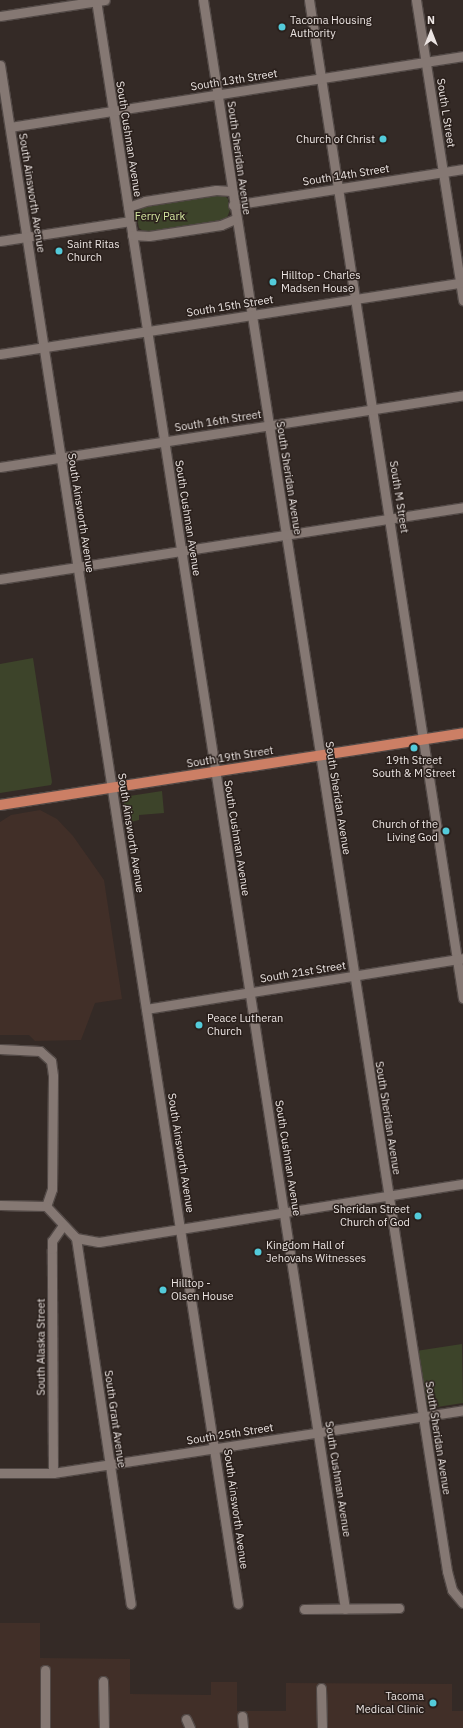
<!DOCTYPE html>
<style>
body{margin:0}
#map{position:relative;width:463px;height:1728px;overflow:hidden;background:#342a26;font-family:"IBM Plex Sans",sans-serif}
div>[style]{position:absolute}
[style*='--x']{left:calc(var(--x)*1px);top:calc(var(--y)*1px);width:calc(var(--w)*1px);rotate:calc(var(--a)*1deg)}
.industrial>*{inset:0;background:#412f28}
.green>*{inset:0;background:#3d442a}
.roads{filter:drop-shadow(1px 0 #524946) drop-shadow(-1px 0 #524946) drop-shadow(0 1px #524946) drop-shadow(0 -1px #524946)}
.minor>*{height:9px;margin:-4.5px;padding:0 4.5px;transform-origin:4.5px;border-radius:4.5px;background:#857873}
.major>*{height:10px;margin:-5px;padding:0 5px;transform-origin:5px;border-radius:5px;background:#cc7f65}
.dots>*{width:11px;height:11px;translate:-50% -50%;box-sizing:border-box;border:2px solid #2a201c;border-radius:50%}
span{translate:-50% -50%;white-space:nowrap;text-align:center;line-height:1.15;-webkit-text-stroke:3px #2a201c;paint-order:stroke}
.poi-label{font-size:11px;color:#ebe4e2}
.left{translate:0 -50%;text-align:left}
.right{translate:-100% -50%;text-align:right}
.street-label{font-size:11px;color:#ebe4e2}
.park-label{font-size:11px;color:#d4e7a0}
.north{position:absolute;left:411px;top:12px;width:40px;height:40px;-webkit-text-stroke:3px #2a201c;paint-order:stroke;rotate:0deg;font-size:11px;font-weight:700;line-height:16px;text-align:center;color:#ebe4e2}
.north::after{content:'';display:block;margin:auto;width:14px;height:18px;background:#ebe4e2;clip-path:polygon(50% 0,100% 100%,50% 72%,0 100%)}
</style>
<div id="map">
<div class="industrial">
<i style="clip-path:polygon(40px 810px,57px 819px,73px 836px,104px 880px,122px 999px,95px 1003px,81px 1040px,35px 1041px,29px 1035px,0 1035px,0 822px,11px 815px)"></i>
<i style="clip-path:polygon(0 1623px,40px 1623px,40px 1658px,130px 1659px,130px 1694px,211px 1695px,211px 1682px,237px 1682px,237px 1711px,286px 1711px,286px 1683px,452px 1684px,452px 1711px,463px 1711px,463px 1728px,0 1728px)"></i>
</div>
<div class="green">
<i style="clip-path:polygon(212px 192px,223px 194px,228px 199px,230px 210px,226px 220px,146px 233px,139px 228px,136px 214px,143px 204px)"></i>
<i style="clip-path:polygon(33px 658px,52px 782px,51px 785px,0 793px,0 664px)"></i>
<i style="clip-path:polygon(162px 791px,164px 813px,139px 815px,139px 820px,127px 823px,123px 797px)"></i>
<i style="clip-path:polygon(462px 1344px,463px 1403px,424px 1409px,416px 1351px)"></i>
</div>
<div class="roads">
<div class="minor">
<i style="--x:96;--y:0;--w:1628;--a:81.2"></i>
<i style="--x:203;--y:0;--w:1590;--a:81.17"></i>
<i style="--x:447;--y:1571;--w:20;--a:75"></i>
<i style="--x:452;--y:1590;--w:17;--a:50"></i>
<i style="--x:309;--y:0;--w:1010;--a:81.23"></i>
<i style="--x:416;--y:0;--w:304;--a:81.1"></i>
<i style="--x:0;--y:16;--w:106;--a:-8.7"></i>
<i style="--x:0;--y:65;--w:1557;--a:81.21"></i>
<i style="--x:10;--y:127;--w:459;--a:-8.9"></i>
<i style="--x:233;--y:205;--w:233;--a:-8.9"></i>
<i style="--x:128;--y:207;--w:18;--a:-19"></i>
<i style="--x:145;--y:201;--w:72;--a:-8.8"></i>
<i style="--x:216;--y:190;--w:15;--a:4"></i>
<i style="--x:132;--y:235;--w:17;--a:3"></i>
<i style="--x:149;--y:236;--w:73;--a:-8.7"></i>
<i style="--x:221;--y:225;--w:15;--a:-23"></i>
<i style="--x:0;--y:241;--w:132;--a:-8.7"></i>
<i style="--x:0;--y:354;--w:469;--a:-8.8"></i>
<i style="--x:0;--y:467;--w:469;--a:-8.8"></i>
<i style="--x:0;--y:579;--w:469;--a:-8.8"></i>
<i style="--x:146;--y:1009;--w:321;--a:-9.1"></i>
<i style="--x:0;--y:1049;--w:40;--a:2.9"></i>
<i style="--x:40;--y:1051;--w:15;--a:42"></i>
<i style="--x:51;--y:1061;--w:15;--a:82"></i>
<i style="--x:53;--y:1076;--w:113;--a:90.5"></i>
<i style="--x:52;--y:1189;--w:18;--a:109"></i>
<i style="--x:0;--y:1205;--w:46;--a:1.2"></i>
<i style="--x:46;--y:1206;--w:44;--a:46.8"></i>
<i style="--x:76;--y:1238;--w:23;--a:10"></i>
<i style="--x:99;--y:1242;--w:369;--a:-9.1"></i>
<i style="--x:76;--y:1238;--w:370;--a:81.5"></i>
<i style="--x:0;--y:1473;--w:53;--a:0"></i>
<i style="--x:53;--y:1473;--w:415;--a:-8.7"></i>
<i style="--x:53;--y:1473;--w:224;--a:-90.3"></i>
<i style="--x:52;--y:1249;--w:8;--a:-90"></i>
<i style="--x:52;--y:1241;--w:19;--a:-55"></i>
<i style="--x:304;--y:1609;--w:95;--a:-0.6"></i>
<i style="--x:45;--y:1670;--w:58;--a:90"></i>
<i style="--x:103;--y:1681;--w:47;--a:88.8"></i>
<i style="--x:321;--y:1688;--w:40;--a:88.6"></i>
<i style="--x:242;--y:1716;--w:12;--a:85"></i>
<i style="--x:186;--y:1719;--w:10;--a:66"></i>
</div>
<div class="major">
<i style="--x:0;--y:805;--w:469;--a:-8.8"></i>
</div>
</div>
<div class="dots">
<i style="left:282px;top:27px;background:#53cbda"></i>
<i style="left:383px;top:139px;background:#53cbda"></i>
<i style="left:59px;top:251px;background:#53cbda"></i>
<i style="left:273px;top:282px;background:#53cbda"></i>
<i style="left:414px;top:748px;background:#53cbda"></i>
<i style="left:446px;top:831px;background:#53cbda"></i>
<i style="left:199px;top:1025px;background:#53cbda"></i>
<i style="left:418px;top:1216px;background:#53cbda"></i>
<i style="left:258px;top:1252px;background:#53cbda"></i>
<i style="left:163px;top:1290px;background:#53cbda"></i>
<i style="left:433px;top:1703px;background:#53cbda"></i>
</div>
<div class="poi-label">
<span class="left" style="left:290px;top:27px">Tacoma Housing<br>Authority</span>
<span class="right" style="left:375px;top:139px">Church of Christ</span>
<span class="left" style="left:67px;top:251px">Saint Ritas<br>Church</span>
<span class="left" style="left:281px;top:282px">Hilltop - Charles<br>Madsen House</span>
<span style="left:414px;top:767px">19th Street<br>South &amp; M Street</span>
<span class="right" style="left:438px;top:831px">Church of the<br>Living God</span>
<span class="left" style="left:207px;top:1025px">Peace Lutheran<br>Church</span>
<span class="right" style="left:410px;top:1216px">Sheridan Street<br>Church of God</span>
<span class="left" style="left:266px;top:1252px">Kingdom Hall of<br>Jehovahs Witnesses</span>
<span class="left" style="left:171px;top:1290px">Hilltop -<br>Olsen House</span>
<span class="right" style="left:424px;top:1703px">Tacoma<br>Medical Clinic</span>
</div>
<div class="street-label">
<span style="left:234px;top:80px;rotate:-9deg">South 13th Street</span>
<span style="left:446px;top:113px;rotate:81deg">South L Street</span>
<span style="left:129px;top:139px;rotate:81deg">South Cushman Avenue</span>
<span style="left:239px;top:158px;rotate:82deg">South Sheridan Avenue</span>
<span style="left:346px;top:175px;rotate:-9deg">South 14th Street</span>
<span style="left:32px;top:193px;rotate:81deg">South Ainsworth Avenue</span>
<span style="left:230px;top:306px;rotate:-9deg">South 15th Street</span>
<span style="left:218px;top:421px;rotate:-9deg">South 16th Street</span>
<span style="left:289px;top:478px;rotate:81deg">South Sheridan Avenue</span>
<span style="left:399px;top:497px;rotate:81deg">South M Street</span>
<span style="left:81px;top:513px;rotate:81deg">South Ainsworth Avenue</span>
<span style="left:188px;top:518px;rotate:81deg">South Cushman Avenue</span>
<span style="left:230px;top:757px;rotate:-9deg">South 19th Street</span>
<span style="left:338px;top:798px;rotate:81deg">South Sheridan Avenue</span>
<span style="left:131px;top:833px;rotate:81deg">South Ainsworth Avenue</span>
<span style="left:237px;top:838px;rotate:81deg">South Cushman Avenue</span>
<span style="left:303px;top:972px;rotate:-9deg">South 21st Street</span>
<span style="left:388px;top:1118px;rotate:81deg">South Sheridan Avenue</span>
<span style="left:181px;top:1153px;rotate:81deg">South Ainsworth Avenue</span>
<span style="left:288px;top:1158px;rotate:81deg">South Cushman Avenue</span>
<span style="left:41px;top:1347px;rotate:-90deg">South Alaska Street</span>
<span style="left:115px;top:1419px;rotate:82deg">South Grant Avenue</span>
<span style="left:230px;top:1434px;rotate:-9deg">South 25th Street</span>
<span style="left:438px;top:1438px;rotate:81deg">South Sheridan Avenue</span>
<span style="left:338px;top:1479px;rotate:81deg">South Cushman Avenue</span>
<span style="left:236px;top:1509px;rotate:82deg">South Ainsworth Avenue</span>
</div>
<div class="park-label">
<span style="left:160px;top:216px">Ferry Park</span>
</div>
<div class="north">N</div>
</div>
